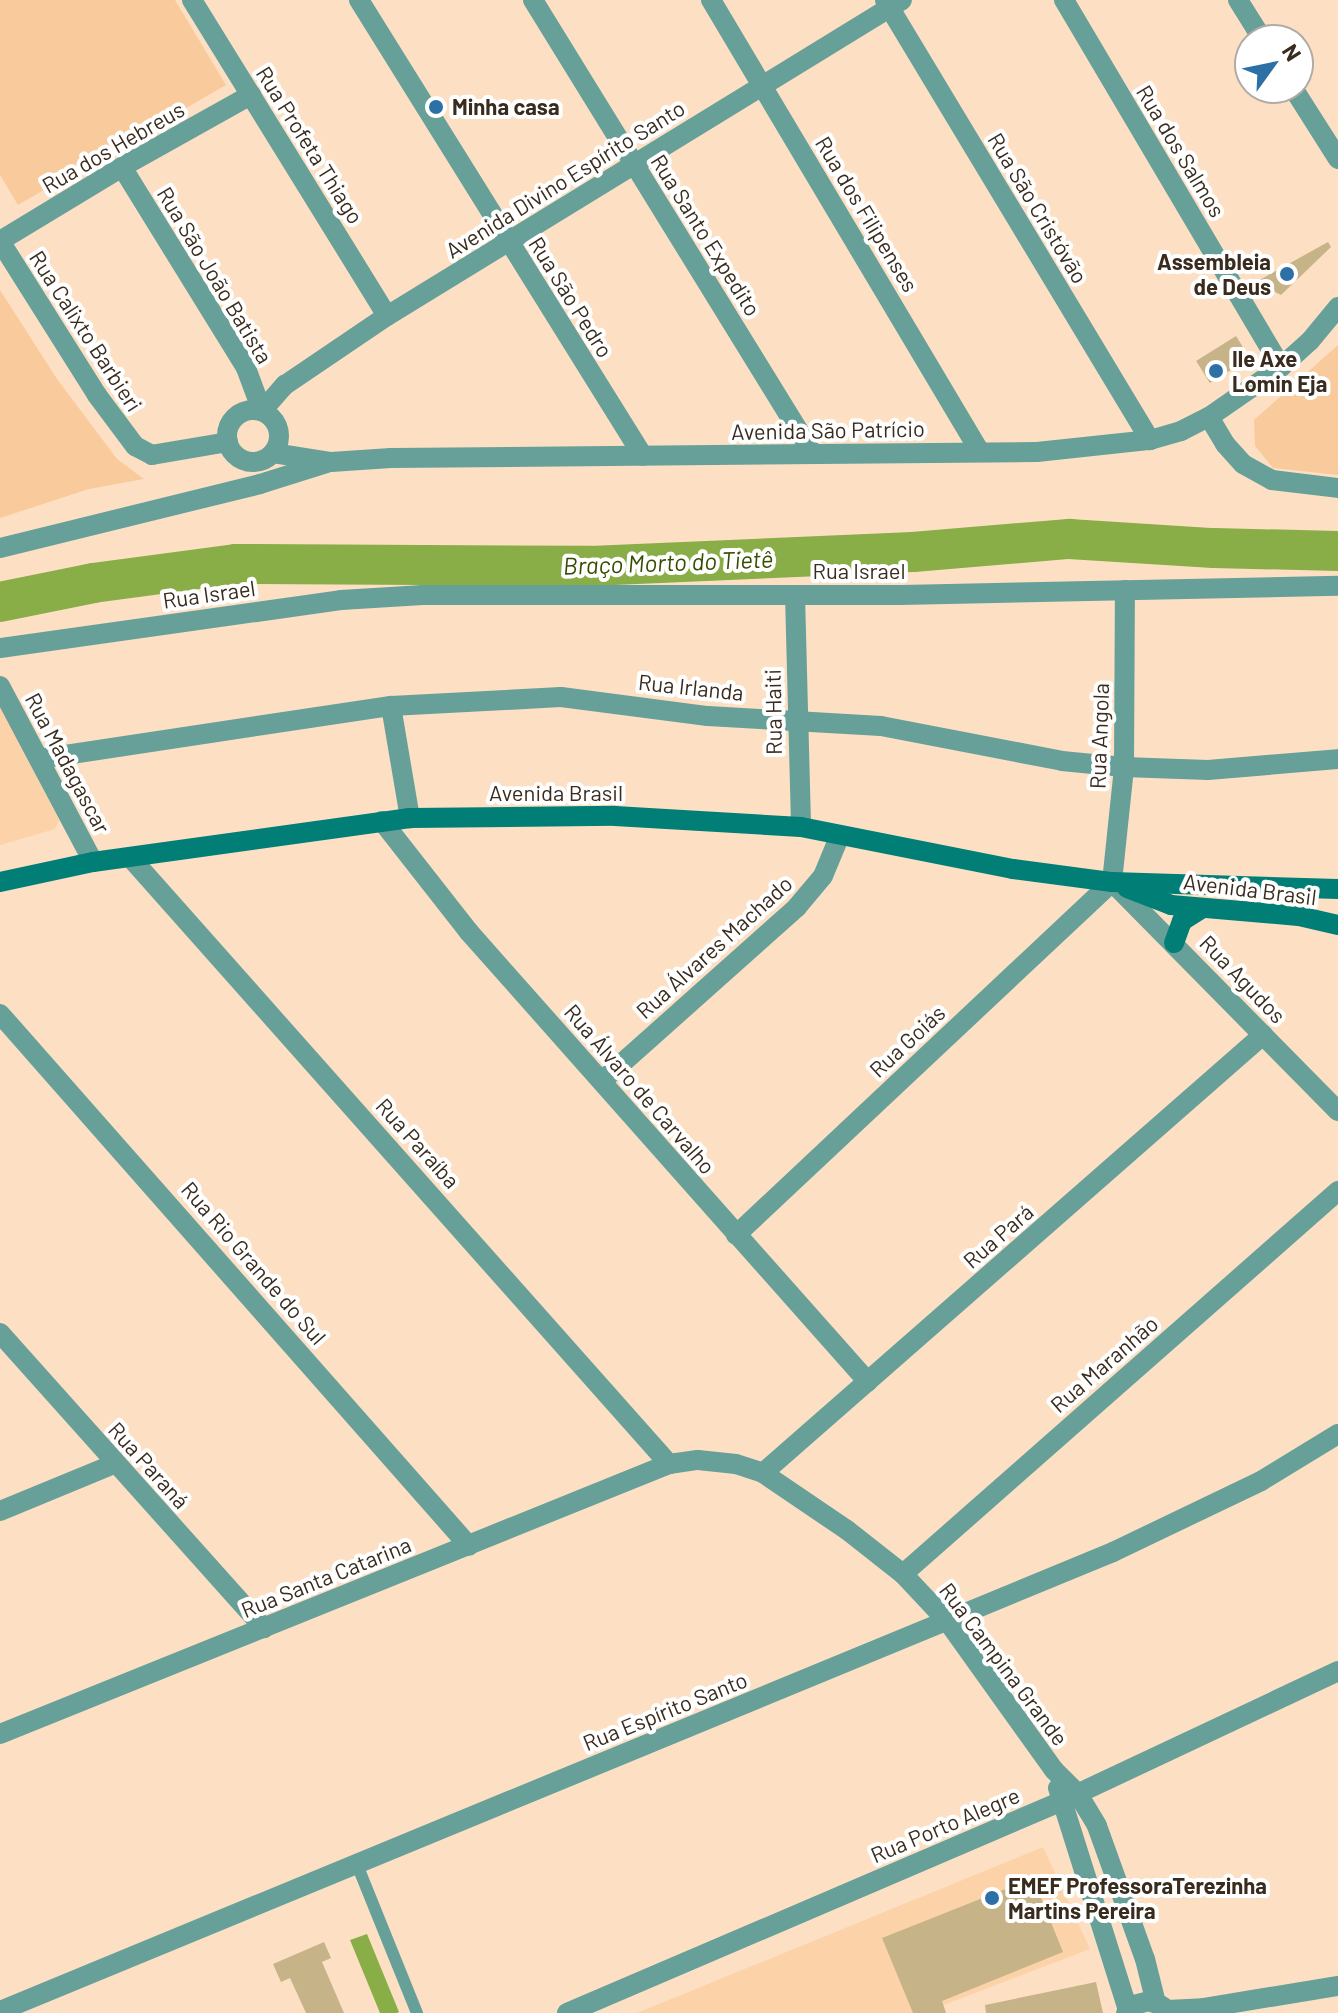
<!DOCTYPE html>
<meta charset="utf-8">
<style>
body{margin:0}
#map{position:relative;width:1338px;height:2013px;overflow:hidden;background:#fde0c4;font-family:Barlow,sans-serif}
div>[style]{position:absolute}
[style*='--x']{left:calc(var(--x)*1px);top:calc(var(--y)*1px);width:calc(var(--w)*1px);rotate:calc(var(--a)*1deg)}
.built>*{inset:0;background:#fcd2a9}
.green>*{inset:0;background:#f9ca9b}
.water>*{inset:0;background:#89ad47}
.river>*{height:40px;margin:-20px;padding:0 20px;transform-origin:20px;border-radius:20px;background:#89ad47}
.building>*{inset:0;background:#c7b388;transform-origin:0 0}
.service>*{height:12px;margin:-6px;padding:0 6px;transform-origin:6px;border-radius:6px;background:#66a099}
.minor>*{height:20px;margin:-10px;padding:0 10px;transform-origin:10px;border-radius:10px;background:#66a099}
.minor>.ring{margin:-10px;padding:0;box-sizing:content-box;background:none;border:20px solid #66a099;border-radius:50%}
.tertiary>*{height:20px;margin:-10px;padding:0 10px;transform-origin:10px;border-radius:10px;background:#66a099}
.secondary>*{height:20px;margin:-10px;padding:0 10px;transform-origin:10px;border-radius:10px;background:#017e75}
.dots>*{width:22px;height:22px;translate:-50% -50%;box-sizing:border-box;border:4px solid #fff;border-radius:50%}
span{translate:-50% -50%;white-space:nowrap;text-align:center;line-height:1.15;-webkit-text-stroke:8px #fff;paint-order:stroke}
.poi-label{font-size:22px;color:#392c1e;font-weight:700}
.left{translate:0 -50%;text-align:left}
.right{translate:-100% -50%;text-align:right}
.street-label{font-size:22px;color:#392c1e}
.water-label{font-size:24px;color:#364d00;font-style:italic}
.north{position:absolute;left:1234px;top:24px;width:80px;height:80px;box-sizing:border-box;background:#fff;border:2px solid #b0aba5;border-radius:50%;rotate:57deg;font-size:22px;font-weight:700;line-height:32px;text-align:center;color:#392c1e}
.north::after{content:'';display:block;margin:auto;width:28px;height:36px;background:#2d70a6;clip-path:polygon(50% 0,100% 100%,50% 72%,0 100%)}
</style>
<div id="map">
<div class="built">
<i style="clip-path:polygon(0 706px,59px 820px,55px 829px,0 845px)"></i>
<i style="clip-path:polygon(1043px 1847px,1090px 1949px,923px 2013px,637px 2013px)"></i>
</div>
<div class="green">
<i style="clip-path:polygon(0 0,175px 0,226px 85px,18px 205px,0 175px)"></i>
<i style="clip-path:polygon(0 290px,57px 379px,117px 459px,144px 479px,89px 489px,0 518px)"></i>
<i style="clip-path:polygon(1338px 345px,1338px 475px,1273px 468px,1255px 446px,1254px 420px)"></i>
</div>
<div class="water">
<i style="clip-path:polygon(367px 1934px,399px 2012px,397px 2013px,380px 2013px,350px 1940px)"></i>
</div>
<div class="river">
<i style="--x:0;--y:602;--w:95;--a:-11.5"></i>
<i style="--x:93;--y:583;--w:144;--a:-7.6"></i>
<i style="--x:236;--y:564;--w:355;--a:0.3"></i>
<i style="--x:591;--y:566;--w:322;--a:-2.5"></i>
<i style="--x:913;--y:552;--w:157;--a:-4.8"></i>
<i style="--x:1069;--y:539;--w:145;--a:3.6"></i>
<i style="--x:1214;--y:548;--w:124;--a:1.4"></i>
</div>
<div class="building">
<i style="clip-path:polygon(1328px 242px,1331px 247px,1281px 295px,1256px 282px)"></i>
<i style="left:1236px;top:336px;width:26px;height:47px;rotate:58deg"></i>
<i style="clip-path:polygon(1033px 1878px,1063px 1952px,942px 2001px,946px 2013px,913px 2013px,882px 1938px)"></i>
<i style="clip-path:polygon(324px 1942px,331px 1958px,322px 1962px,344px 2013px,306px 2013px,290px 1978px,281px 1982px,273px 1964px)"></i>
<i style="clip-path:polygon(1096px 1982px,1103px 2013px,986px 2013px,985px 2005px)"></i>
</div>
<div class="service">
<i style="--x:356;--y:1862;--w:163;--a:68"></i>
</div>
<div class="minor">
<i style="--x:192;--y:0;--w:371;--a:58.3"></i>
<i style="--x:359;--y:0;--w:537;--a:58.09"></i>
<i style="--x:533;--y:0;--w:533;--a:58.34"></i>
<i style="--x:711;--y:0;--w:526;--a:59.24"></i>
<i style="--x:885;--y:0;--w:514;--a:58.94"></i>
<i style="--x:1064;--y:0;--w:426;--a:59.4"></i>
<i style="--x:1238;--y:0;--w:47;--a:58"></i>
<i style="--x:1293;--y:88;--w:84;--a:57.6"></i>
<i style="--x:122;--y:167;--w:236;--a:58.3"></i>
<i style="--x:246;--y:368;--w:46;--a:69.6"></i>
<i style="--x:262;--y:411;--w:35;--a:-49"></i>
<i style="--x:285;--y:385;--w:123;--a:-34.1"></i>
<i style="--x:387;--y:316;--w:604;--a:-31.53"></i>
<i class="ring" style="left:227px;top:410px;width:32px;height:32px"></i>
<i style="--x:1209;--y:417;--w:31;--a:59"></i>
<i style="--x:1225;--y:444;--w:27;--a:48"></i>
<i style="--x:1243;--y:464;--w:33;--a:29"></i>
<i style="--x:1272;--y:480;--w:66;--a:6.9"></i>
<i style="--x:228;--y:442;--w:77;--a:170.3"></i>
<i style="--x:152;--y:455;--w:19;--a:-152"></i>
<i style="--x:135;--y:446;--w:64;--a:-126.7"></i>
<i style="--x:97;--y:395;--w:182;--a:-122.2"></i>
<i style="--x:0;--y:241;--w:143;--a:-31.2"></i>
<i style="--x:122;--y:167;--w:148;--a:-29.2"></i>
<i style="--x:273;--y:453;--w:59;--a:8.8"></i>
<i style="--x:331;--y:462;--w:60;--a:-3.8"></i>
<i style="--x:391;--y:458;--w:646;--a:-0.53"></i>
<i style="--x:1037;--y:452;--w:114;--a:-6.1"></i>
<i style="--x:1150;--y:440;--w:32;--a:-16"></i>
<i style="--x:1181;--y:431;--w:31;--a:-27"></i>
<i style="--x:1209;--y:417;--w:88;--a:-34.8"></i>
<i style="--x:1281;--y:367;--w:39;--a:-42"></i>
<i style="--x:1310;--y:341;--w:44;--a:-50.5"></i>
<i style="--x:0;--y:548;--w:268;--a:-13.8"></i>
<i style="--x:260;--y:484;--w:70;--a:-17.4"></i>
<i style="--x:795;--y:595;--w:232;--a:88.5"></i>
<i style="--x:0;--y:648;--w:344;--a:-8"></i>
<i style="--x:341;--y:600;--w:82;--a:-3.5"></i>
<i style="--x:423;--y:595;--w:478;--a:0"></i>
<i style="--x:901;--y:595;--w:437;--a:-1.2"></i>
<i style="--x:0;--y:686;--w:199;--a:62.1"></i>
<i style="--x:391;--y:706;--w:114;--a:80.4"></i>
<i style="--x:39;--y:759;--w:356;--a:-8.6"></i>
<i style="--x:391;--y:706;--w:170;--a:-3"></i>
<i style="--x:561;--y:697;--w:148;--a:7.4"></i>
<i style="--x:708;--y:716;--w:173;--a:3.3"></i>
<i style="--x:881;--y:726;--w:184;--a:10.9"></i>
<i style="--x:1062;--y:761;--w:62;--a:5.5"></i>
<i style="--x:1124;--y:767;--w:84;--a:2"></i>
<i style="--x:1208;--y:770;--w:130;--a:-4.8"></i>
<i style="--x:382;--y:821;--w:141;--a:51.9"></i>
<i style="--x:469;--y:932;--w:601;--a:48.44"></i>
<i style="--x:130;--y:857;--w:812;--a:48.4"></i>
<i style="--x:0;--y:1014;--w:709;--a:48.6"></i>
<i style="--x:602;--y:1081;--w:261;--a:-41.7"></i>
<i style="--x:797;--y:907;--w:40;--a:-50"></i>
<i style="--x:823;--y:876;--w:44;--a:-67.5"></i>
<i style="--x:736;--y:1235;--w:516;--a:-43.19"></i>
<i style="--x:1112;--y:882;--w:116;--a:-84"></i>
<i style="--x:1124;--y:767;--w:177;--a:-89.7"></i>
<i style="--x:0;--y:1333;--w:396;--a:48.2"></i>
<i style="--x:763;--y:1473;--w:665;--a:-41.22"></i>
<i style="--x:0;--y:1511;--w:123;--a:-22.4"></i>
<i style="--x:903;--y:1574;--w:580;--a:-41.36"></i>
<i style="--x:0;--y:1734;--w:721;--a:-21.98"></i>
<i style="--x:669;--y:1464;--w:29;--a:-8"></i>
<i style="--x:698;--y:1460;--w:38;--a:6"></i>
<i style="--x:736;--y:1464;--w:28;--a:18"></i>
<i style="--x:763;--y:1473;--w:102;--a:34.2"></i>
<i style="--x:847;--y:1530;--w:71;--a:38.2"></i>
<i style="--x:903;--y:1574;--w:66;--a:46.8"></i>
<i style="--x:948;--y:1622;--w:182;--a:54.4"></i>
<i style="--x:1054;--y:1770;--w:34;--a:45"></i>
<i style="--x:1078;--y:1794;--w:37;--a:59"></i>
<i style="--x:1097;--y:1826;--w:141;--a:70.2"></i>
<i style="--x:1145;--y:1959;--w:45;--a:76"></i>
<i style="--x:1058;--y:1788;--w:233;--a:72.5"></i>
<i style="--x:0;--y:2011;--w:1204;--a:-22.41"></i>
<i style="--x:1113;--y:1552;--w:164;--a:-25.6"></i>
<i style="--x:1261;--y:1481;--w:90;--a:-31.4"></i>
<i style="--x:567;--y:2013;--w:538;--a:-23.18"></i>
<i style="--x:1062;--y:1801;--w:305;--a:-25.2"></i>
</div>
<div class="tertiary">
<i style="--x:1112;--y:882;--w:322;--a:45.4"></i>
<i style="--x:1167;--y:2010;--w:36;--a:-3"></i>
<i style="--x:1203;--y:2008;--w:137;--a:-9.3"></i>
<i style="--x:1126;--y:2013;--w:11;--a:-45"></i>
<i style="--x:1134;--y:2005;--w:16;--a:-15"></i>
<i style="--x:1149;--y:2001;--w:14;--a:21"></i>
<i style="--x:1162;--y:2006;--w:10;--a:45"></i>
</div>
<div class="secondary">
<i style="--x:0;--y:882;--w:95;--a:-12.1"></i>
<i style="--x:93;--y:862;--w:320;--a:-7.9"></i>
<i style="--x:410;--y:818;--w:205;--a:-0.6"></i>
<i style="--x:615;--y:816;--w:186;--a:3.4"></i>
<i style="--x:801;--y:827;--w:216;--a:11.2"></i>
<i style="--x:1013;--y:869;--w:100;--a:7.5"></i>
<i style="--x:1112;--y:882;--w:226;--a:1.8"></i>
<i style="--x:1127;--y:888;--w:47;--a:21.1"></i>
<i style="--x:1171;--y:905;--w:128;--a:4.9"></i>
<i style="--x:1299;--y:916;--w:40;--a:13"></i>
<i style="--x:1174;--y:943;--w:23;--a:-70"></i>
<i style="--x:1182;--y:921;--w:22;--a:-32"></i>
</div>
<div class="dots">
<i style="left:436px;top:107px;background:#2d70a6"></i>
<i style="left:1287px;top:274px;background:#2d70a6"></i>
<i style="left:1216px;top:371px;background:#2d70a6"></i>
<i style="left:992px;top:1898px;background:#2d70a6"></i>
</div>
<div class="poi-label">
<span class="left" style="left:452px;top:107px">Minha casa</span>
<span class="right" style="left:1271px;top:274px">Assembleia<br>de Deus</span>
<span class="left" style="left:1232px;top:371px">Ile Axe<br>Lomin Eja</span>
<span class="left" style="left:1008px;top:1898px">EMEF ProfessoraTerezinha<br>Martins Pereira</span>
</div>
<div class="street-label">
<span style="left:310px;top:145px;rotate:58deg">Rua Profeta Thiago</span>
<span style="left:113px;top:147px;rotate:-30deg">Rua dos Hebreus</span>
<span style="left:1181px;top:151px;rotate:59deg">Rua dos Salmos</span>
<span style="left:565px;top:179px;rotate:-32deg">Avenida Divino Espírito Santo</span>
<span style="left:1038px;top:208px;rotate:59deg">Rua São Cristóvão</span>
<span style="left:867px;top:214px;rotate:59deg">Rua dos Filipenses</span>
<span style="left:706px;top:235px;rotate:58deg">Rua Santo Expedito</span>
<span style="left:215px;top:275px;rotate:59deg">Rua São João Batista</span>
<span style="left:571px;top:297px;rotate:58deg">Rua São Pedro</span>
<span style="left:86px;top:331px;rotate:57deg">Rua Calixto Barbieri</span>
<span style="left:828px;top:430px;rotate:-1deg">Avenida São Patrício</span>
<span style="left:859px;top:571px">Rua Israel</span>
<span style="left:209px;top:594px;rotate:-8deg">Rua Israel</span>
<span style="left:691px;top:687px;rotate:6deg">Rua Irlanda</span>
<span style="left:773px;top:712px;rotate:-91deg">Rua Haiti</span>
<span style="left:1099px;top:736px;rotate:-88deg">Rua Angola</span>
<span style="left:68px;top:763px;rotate:62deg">Rua Madagascar</span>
<span style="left:556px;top:793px">Avenida Brasil</span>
<span style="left:1250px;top:889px;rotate:7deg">Avenida Brasil</span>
<span style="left:714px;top:947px;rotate:-42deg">Rua Álvares Machado</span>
<span style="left:1243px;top:979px;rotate:46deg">Rua Agudos</span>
<span style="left:907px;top:1041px;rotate:-43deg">Rua Goiás</span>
<span style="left:640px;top:1089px;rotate:49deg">Rua Álvaro de Carvalho</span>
<span style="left:418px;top:1143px;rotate:48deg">Rua Paraíba</span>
<span style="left:998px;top:1236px;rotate:-41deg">Rua Pará</span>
<span style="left:254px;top:1263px;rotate:49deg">Rua Rio Grande do Sul</span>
<span style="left:1104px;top:1364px;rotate:-41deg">Rua Maranhão</span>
<span style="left:149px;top:1465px;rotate:48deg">Rua Paraná</span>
<span style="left:326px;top:1577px;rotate:-22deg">Rua Santa Catarina</span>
<span style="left:1004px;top:1664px;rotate:53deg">Rua Campina Grande</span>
<span style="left:665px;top:1711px;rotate:-22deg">Rua Espírito Santo</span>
<span style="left:945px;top:1825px;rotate:-23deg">Rua Porto Alegre</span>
</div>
<div class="water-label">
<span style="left:668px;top:562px;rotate:-2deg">Braço Morto do Tietê</span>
</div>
<div class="north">N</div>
</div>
